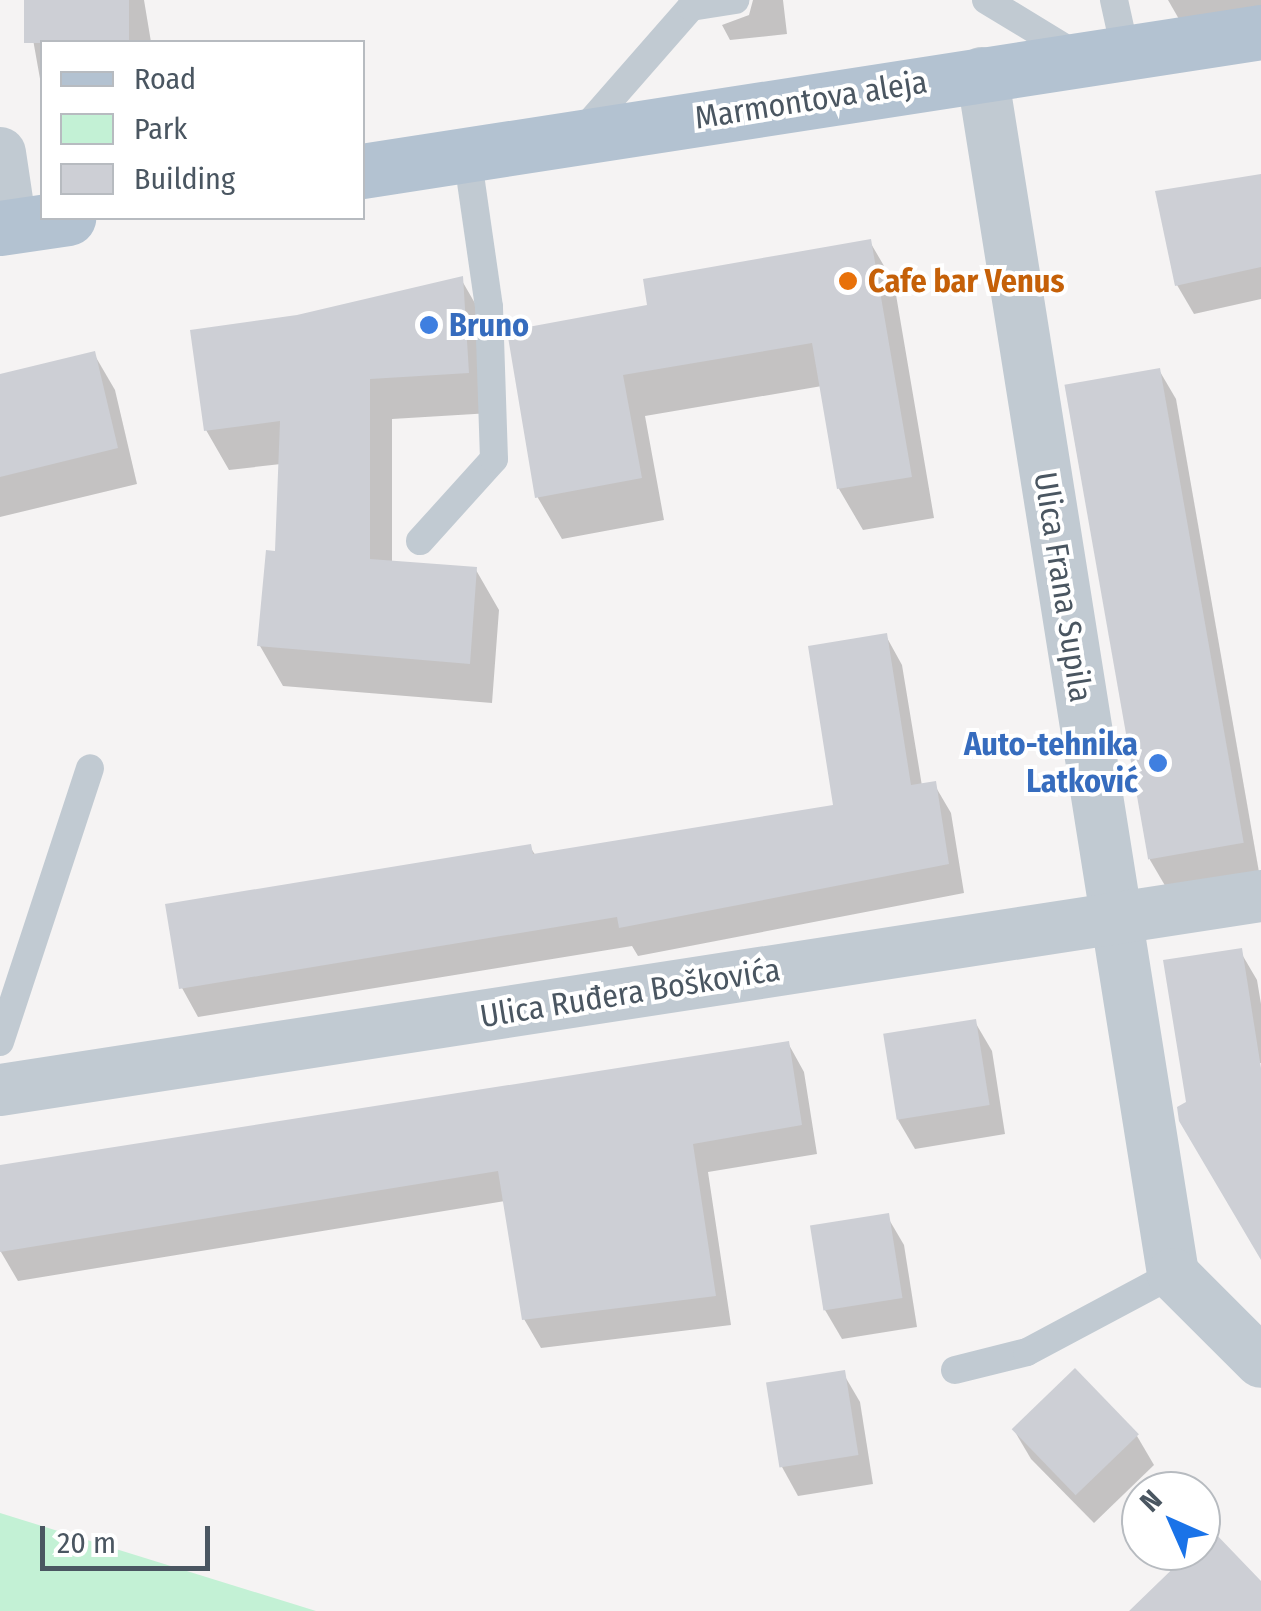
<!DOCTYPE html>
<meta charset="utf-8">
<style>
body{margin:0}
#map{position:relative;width:1261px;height:1611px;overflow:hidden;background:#f5f3f3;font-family:"Fira Sans Condensed",sans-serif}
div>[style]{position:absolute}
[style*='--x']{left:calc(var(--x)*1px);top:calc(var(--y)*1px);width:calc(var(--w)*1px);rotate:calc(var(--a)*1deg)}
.green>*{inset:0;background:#c3f1d5}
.shadow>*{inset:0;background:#0003}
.building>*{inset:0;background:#cdcfd5;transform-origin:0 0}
.service>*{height:28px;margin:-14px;padding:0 14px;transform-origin:14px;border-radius:14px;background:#c1cad2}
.minor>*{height:52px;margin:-26px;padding:0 26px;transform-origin:26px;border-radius:26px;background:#c1cad2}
.primary>*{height:55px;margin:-27.5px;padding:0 27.5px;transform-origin:27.5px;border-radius:27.5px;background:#b3c2d1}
.dots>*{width:28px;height:28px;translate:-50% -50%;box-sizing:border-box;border:5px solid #fff;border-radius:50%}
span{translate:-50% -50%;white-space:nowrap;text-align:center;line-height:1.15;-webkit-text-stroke:8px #fff;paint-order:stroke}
.street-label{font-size:32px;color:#4a5661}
.food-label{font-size:32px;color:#c56008;font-weight:700}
.left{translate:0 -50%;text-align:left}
.shop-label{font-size:32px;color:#366cbe;font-weight:700}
.right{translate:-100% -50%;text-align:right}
.legend{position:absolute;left:40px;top:40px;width:325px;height:180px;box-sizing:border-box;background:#fff;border:2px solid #b7bbc0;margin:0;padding:12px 18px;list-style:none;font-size:30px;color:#4a5661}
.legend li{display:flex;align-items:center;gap:20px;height:50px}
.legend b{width:50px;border:2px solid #b7bbc0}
.north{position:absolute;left:1121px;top:1471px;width:100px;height:100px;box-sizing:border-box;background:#fff;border:2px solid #b7bbc0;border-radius:50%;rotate:315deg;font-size:28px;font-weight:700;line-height:40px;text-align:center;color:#4a5661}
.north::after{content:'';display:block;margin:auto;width:35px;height:45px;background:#1a73e8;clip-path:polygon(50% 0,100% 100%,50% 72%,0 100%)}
.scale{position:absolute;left:40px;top:1526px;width:170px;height:45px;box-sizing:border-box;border:5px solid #4a5661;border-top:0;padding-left:12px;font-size:30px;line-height:35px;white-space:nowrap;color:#4a5661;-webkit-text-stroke:8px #fff;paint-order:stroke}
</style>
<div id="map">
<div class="green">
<i style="clip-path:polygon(0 1513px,316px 1611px,0 1611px)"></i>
</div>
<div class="shadow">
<i style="clip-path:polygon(26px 0,144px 0,151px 42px,42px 42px,42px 90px)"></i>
<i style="clip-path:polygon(783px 0,787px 34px,730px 40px,722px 25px,749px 15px,753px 0)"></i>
<i style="clip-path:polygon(1168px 0,1261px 0,1261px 25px,1191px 40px)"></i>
<i style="clip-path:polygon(1261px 177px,1261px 299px,1194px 314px,1177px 285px)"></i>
<i style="clip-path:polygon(870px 242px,894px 283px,934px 518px,863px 530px,839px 489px,822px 386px,645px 416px,664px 520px,562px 539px,538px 498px,510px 333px,650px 307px)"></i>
<i style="clip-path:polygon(461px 279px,484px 319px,491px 413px,392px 419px,392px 563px,476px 570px,499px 610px,492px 703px,283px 686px,260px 646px,277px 554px,281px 464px,229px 470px,206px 430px,298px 317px)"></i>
<i style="clip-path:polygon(94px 354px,115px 390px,137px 484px,0 517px,0 376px)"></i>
<i style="clip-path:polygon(1159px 370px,1176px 399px,1259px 872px,1167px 889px,1150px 860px)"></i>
<i style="clip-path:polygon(886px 636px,902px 665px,922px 786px,934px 784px,951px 813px,964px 893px,638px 956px,632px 946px,198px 1017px,182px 988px,530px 847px,536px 856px,836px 807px)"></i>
<i style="clip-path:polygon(1240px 951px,1257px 980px,1261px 1004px,1261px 1063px,1248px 1065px,1261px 1087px,1261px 1255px,1188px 1104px)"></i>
<i style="clip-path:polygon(975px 1022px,992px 1051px,1005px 1134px,915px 1149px,898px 1120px)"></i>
<i style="clip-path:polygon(788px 1043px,804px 1072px,817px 1154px,708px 1172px,731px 1325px,541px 1348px,524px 1319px,505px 1201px,18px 1281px,1px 1252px,0 1168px)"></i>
<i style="clip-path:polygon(887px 1216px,904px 1245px,917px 1327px,842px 1339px,825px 1310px)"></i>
<i style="clip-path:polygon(843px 1373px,860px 1402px,873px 1484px,798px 1496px,782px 1467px)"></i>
<i style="clip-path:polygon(1014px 1430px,1137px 1436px,1154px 1465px,1094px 1523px,1031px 1459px)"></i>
</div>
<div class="building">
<i style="left:24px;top:0;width:105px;height:43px"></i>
<i style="clip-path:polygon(1261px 174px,1261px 267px,1175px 286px,1155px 191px)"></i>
<i style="clip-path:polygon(871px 239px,912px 477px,837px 489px,812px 343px,623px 375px,642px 478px,535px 498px,507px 331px,647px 305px,643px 279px)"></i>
<i style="clip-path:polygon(463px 276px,469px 373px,370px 379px,370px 559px,477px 567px,470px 664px,257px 646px,266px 550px,275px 551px,280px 421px,204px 431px,190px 330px,297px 315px)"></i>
<i style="clip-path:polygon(95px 351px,118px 448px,0 477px,0 374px)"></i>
<i style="left:1160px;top:368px;width:482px;height:97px;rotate:80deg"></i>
<i style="clip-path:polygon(887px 633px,911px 785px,936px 781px,949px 864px,619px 928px,617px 917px,179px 989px,165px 904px,531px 844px,533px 854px,833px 805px,808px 646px)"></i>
<i style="clip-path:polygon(1242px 948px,1261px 1068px,1261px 1260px,1179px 1121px,1177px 1107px,1186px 1102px,1163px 960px)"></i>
<i style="left:976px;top:1019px;width:87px;height:94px;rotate:81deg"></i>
<i style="clip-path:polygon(789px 1041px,802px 1125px,693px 1144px,716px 1296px,522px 1320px,498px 1171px,0 1252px,0 1165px)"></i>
<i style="left:889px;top:1213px;width:86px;height:80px;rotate:81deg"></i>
<i style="left:1075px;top:1368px;width:92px;height:88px;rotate:46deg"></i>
<i style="left:845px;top:1370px;width:86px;height:80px;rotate:81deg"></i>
<i style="clip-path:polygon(1212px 1530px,1261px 1581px,1261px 1611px,1129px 1611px,1191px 1551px,1201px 1551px)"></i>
</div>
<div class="service">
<i style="--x:986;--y:0;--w:108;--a:31.3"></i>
<i style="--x:1114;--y:0;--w:51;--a:77.6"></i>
<i style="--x:580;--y:134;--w:169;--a:-48.8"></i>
<i style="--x:691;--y:7;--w:45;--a:-9"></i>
<i style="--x:420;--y:541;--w:110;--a:-47.9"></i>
<i style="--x:494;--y:459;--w:152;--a:-91.9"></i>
<i style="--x:489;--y:307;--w:155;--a:-98.2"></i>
<i style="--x:0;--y:1042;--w:288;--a:-71.8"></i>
<i style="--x:955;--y:1370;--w:74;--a:-14"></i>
<i style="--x:1027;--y:1352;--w:166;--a:-28.1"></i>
</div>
<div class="minor">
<i style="--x:982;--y:73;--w:1216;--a:80.96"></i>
<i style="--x:1173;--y:1274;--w:124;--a:45"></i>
<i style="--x:0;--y:153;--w:75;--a:81.5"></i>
<i style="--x:0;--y:1090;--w:1276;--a:-8.75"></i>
</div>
<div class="primary">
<i style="--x:362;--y:171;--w:910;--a:-8.79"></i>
<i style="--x:0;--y:228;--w:69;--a:-8.4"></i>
</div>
<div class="dots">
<i style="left:848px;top:281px;background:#e8710a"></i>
<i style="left:429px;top:325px;background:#3f7fe0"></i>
<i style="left:1158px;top:763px;background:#3f7fe0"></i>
</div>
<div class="street-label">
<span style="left:811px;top:100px;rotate:-9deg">Marmontova aleja</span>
<span style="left:1063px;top:587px;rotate:81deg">Ulica Frana Supila</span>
<span style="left:630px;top:993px;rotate:-9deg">Ulica Ruđera Boškovića</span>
</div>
<div class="food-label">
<span class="left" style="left:868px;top:281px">Cafe bar Venus</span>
</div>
<div class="shop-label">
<span class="left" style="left:449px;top:325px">Bruno</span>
<span class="right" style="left:1138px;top:763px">Auto-tehnika<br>Latković</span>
</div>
<ul class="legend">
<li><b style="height:12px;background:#b3c2d1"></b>Road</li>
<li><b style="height:28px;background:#c3f1d5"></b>Park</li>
<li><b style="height:28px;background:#cdcfd5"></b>Building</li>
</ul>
<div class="north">N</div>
<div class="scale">20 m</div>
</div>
